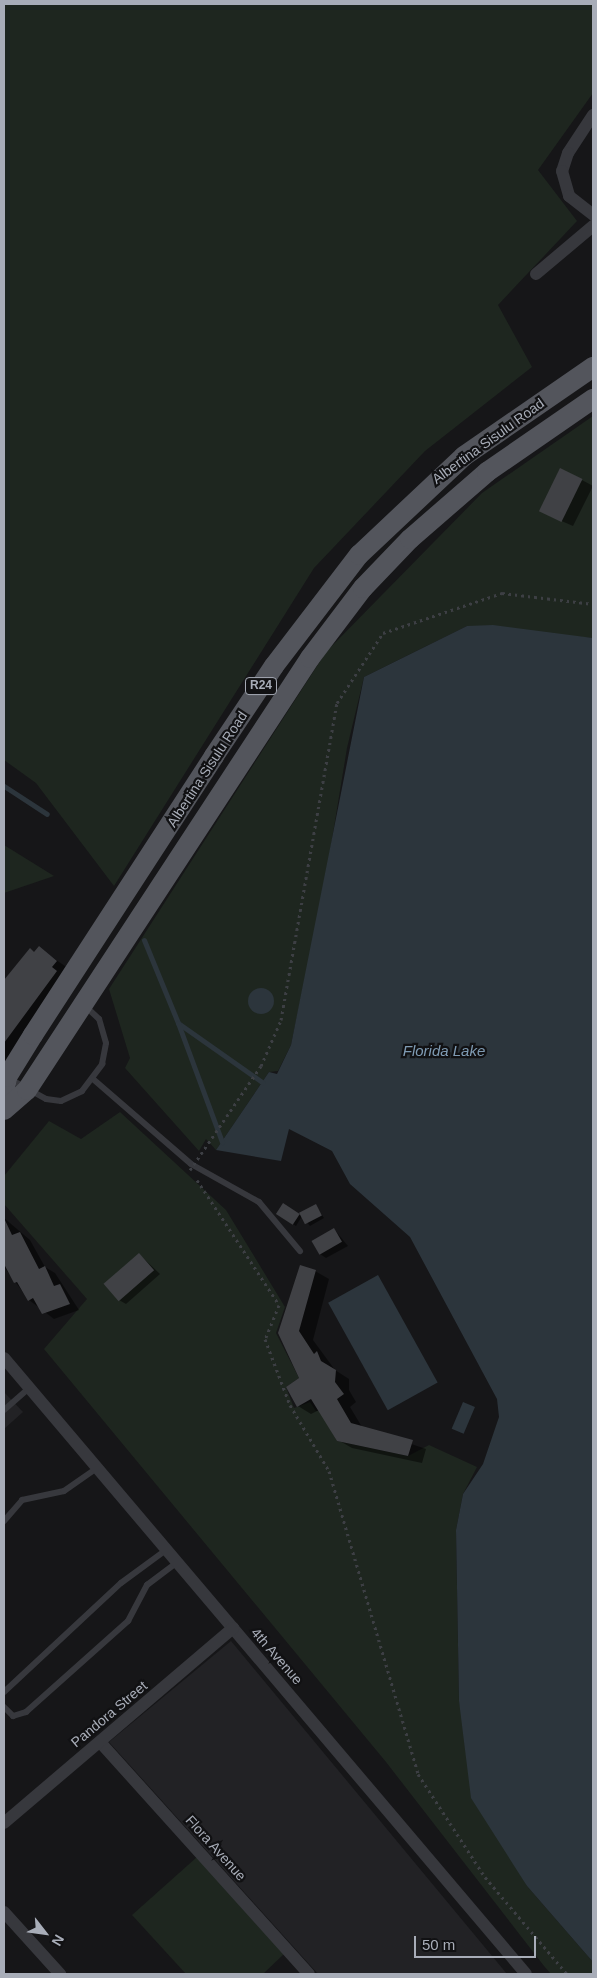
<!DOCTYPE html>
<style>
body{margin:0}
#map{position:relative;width:597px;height:1978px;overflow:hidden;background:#161618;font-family:Helvetica,sans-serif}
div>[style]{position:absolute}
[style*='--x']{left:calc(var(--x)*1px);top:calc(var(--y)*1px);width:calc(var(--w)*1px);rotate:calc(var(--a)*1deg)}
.built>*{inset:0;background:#222225}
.green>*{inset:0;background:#1e261f}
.water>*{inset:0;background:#2c353c;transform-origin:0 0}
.round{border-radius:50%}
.shadow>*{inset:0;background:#0007}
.stream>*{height:5px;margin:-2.5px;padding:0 2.5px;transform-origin:2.5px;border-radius:2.5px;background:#2c353c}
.building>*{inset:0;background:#404145;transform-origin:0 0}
.path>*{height:3px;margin-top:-1.5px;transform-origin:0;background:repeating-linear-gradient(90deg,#3d3f44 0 2.5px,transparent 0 6.5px)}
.service>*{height:6px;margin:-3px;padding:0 3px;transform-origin:3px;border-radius:3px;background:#37383d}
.minor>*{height:12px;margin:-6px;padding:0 6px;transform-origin:6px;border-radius:6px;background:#37383d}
.primary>*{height:20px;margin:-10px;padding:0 10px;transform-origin:10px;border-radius:10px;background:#53555c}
.path-bridge>*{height:3px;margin-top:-1.5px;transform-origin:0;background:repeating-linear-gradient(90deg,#3d3f44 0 2.5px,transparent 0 6.5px)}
span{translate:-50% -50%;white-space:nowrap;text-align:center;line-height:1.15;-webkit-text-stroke:4.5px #111113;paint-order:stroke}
.shield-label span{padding:1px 4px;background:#111113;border:1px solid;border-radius:4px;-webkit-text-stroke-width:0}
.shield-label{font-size:12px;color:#a8adb8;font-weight:700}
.street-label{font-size:14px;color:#a8adb8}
.water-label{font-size:15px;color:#7f9bb3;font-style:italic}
.frame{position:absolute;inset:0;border:5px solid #a8adb8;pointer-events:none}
.north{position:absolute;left:20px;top:1908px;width:50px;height:50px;-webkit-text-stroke:4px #111113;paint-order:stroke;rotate:120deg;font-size:14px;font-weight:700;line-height:20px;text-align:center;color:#a8adb8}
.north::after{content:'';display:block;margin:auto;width:18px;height:22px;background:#a8adb8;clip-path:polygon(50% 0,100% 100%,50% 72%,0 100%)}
.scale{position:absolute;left:414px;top:1936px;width:122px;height:22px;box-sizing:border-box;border:2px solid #a8adb8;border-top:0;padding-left:6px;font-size:15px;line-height:18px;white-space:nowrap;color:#a8adb8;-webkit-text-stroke:4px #111113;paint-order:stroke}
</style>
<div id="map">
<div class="built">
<i style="clip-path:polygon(4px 1392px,23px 1412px,4px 1429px)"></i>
<i style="clip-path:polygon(231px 1641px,507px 1974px,318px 1974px,109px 1742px)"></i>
</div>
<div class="green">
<i style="clip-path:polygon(4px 4px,593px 4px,593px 93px,538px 170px,577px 221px,498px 305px,532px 367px,425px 451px,314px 568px,114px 886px,36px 783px,4px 760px)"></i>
<i style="clip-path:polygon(593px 416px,593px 638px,467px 626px,364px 677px,347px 748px,324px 888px,291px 1045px,278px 1071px,269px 1072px,216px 1150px,206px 1139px,199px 1151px,125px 1068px,130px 1058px,109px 989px,326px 652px,482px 493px)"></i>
<i style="clip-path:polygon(4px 845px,54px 876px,4px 893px)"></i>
<i style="clip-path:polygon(120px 1112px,226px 1210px,285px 1307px,276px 1333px,299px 1378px,286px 1387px,294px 1408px,310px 1402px,316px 1411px,320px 1410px,337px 1441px,408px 1456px,429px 1445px,477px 1467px,463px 1494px,456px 1530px,459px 1701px,466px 1737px,527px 1886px,593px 1962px,593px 1974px,551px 1974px,544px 1966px,386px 1762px,44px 1349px,87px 1299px,4px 1204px,4px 1176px,49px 1121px,81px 1139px)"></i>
<i style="clip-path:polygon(197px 1857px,285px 1953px,263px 1974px,186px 1974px,132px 1915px)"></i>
</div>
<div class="water">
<i style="clip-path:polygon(493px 625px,593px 638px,593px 1962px,527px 1886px,471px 1798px,459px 1701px,456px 1530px,463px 1494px,483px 1464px,499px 1417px,497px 1399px,410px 1237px,350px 1184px,332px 1151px,289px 1129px,281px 1161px,216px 1150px,269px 1072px,277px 1074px,291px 1045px,364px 677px,467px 626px)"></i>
<i class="round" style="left:248px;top:988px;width:26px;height:26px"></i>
<i style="left:378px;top:1275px;width:123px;height:57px;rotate:61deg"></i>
<i style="left:463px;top:1402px;width:13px;height:29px;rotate:23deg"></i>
</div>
<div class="shadow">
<i style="clip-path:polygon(582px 480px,593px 486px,573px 526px,550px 516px)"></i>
<i style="clip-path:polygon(39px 948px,75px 973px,4px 1078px,4px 982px,30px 950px,35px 953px)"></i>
<i style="clip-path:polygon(284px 1205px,300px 1215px,316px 1206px,324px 1218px,310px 1226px,302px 1216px,296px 1226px,278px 1214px)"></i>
<i style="clip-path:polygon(4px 1218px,30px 1240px,45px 1267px,55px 1273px,79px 1310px,54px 1319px,29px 1300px,4px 1267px)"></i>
<i style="clip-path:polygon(334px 1229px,348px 1246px,326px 1258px,320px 1254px)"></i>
<i style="clip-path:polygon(139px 1254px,160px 1274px,126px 1304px,119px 1300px)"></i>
<i style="clip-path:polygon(315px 1271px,329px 1279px,313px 1340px,335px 1370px,349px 1379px,349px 1390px,356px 1402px,350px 1407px,362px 1427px,426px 1449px,422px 1463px,352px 1448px,338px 1440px,319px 1410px,311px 1414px,298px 1406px,301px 1378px,279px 1333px)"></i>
</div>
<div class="stream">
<i style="--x:4;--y:786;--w:51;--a:33.1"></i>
<i style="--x:144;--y:940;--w:90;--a:67.7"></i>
<i style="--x:178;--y:1023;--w:103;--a:35.1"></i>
<i style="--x:178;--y:1023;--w:127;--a:69.7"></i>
</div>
<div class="building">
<i style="left:560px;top:468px;width:25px;height:48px;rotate:26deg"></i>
<i style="clip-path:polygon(39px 946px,57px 961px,52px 967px,57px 971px,4px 1043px,4px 980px,30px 948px,34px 952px)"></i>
<i style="left:283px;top:1203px;width:20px;height:13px;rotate:33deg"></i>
<i style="left:316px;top:1204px;width:13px;height:19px;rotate:63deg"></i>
<i style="clip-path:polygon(4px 1218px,12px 1235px,20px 1232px,39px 1269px,45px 1266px,54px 1286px,60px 1284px,70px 1304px,42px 1314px,33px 1298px,28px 1301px,17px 1282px,14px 1283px,4px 1264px)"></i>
<i style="left:334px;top:1228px;width:16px;height:26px;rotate:60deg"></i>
<i style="left:139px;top:1253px;width:23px;height:47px;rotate:49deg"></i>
<i style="clip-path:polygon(300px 1265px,316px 1270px,299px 1331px,314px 1354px,317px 1351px,321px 1361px,336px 1370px,335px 1382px,344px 1394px,337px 1399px,351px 1423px,413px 1440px,408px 1456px,337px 1441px,311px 1399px,297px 1407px,286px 1387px,299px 1378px,278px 1333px)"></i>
</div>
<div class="path">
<i style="--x:261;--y:1066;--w:50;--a:-66.5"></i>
<i style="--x:281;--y:1020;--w:322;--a:-80"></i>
<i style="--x:337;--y:703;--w:84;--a:-56.7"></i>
<i style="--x:383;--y:633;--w:126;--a:-18.6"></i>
<i style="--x:502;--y:593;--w:92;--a:6.9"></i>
<i style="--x:197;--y:1180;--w:149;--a:56.7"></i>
<i style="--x:279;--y:1305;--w:37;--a:112"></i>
<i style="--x:265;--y:1339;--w:71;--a:69.3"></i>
<i style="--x:290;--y:1405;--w:77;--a:59.4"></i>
<i style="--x:329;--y:1471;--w:316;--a:73.6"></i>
<i style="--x:418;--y:1774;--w:123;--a:57"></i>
<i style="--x:485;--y:1877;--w:127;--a:49.8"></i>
</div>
<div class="service">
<i style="--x:10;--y:1079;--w:41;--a:29.1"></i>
<i style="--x:46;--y:1099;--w:15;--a:8"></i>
<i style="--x:61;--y:1101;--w:23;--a:-25"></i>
<i style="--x:82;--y:1091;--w:34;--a:-53"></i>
<i style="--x:102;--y:1064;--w:21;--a:-79"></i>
<i style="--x:106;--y:1043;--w:25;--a:-106"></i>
<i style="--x:99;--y:1019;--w:19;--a:-137"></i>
<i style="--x:93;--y:1079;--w:130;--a:40.9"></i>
<i style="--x:191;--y:1164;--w:78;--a:29.2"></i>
<i style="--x:259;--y:1202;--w:64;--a:50.1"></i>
<i style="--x:4;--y:1410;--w:33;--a:-41"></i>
<i style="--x:4;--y:1521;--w:28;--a:-49"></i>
<i style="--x:22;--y:1500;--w:43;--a:-12.1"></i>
<i style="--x:64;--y:1491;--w:40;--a:-34.9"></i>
<i style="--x:4;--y:1692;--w:160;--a:-43"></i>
<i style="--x:121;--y:1583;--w:56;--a:-36.3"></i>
<i style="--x:4;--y:1707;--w:13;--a:45"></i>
<i style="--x:13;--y:1716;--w:14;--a:-17"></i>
<i style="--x:26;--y:1712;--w:137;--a:-41.7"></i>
<i style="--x:128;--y:1621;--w:41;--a:-62.2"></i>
<i style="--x:147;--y:1585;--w:38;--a:-37"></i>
</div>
<div class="minor">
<i style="--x:593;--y:115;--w:45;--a:123.3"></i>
<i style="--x:568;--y:153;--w:19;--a:108"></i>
<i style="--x:562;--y:171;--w:26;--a:74"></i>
<i style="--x:569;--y:196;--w:31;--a:38"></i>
<i style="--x:536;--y:274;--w:75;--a:-40.1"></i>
<i style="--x:4;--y:1358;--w:807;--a:49.72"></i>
<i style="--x:100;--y:1742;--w:312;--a:48"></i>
<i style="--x:4;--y:1823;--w:301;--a:-40.4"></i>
<i style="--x:4;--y:1912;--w:84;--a:47.9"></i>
</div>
<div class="primary">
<i style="--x:4;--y:1093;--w:16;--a:-79"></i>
<i style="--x:7;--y:1077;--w:49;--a:-58.2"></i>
<i style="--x:33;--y:1035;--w:333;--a:-57"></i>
<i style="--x:214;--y:756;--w:108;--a:-56.3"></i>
<i style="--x:274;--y:666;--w:140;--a:-52.6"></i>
<i style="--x:359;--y:555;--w:144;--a:-43.3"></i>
<i style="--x:464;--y:456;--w:157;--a:-34.6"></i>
<i style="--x:4;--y:1110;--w:30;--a:-41"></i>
<i style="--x:27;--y:1090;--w:516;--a:-56.77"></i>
<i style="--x:310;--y:658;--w:88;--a:-52.9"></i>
<i style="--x:363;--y:588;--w:68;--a:-46.2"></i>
<i style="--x:410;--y:539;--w:102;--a:-41"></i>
<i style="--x:487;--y:472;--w:129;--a:-34.6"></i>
</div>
<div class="path-bridge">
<i style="--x:190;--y:1170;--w:126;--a:-55.7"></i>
</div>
<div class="shield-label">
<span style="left:261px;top:686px">R24</span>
</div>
<div class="street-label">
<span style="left:488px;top:441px;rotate:-36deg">Albertina Sisulu Road</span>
<span style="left:207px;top:769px;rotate:-57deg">Albertina Sisulu Road</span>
<span style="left:277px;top:1656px;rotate:49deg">4th Avenue</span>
<span style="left:109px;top:1714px;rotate:-40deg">Pandora Street</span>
<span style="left:216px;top:1848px;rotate:48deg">Flora Avenue</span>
</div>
<div class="water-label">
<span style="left:444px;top:1051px">Florida Lake</span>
</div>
<div class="frame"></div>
<div class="north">N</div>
<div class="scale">50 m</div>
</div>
